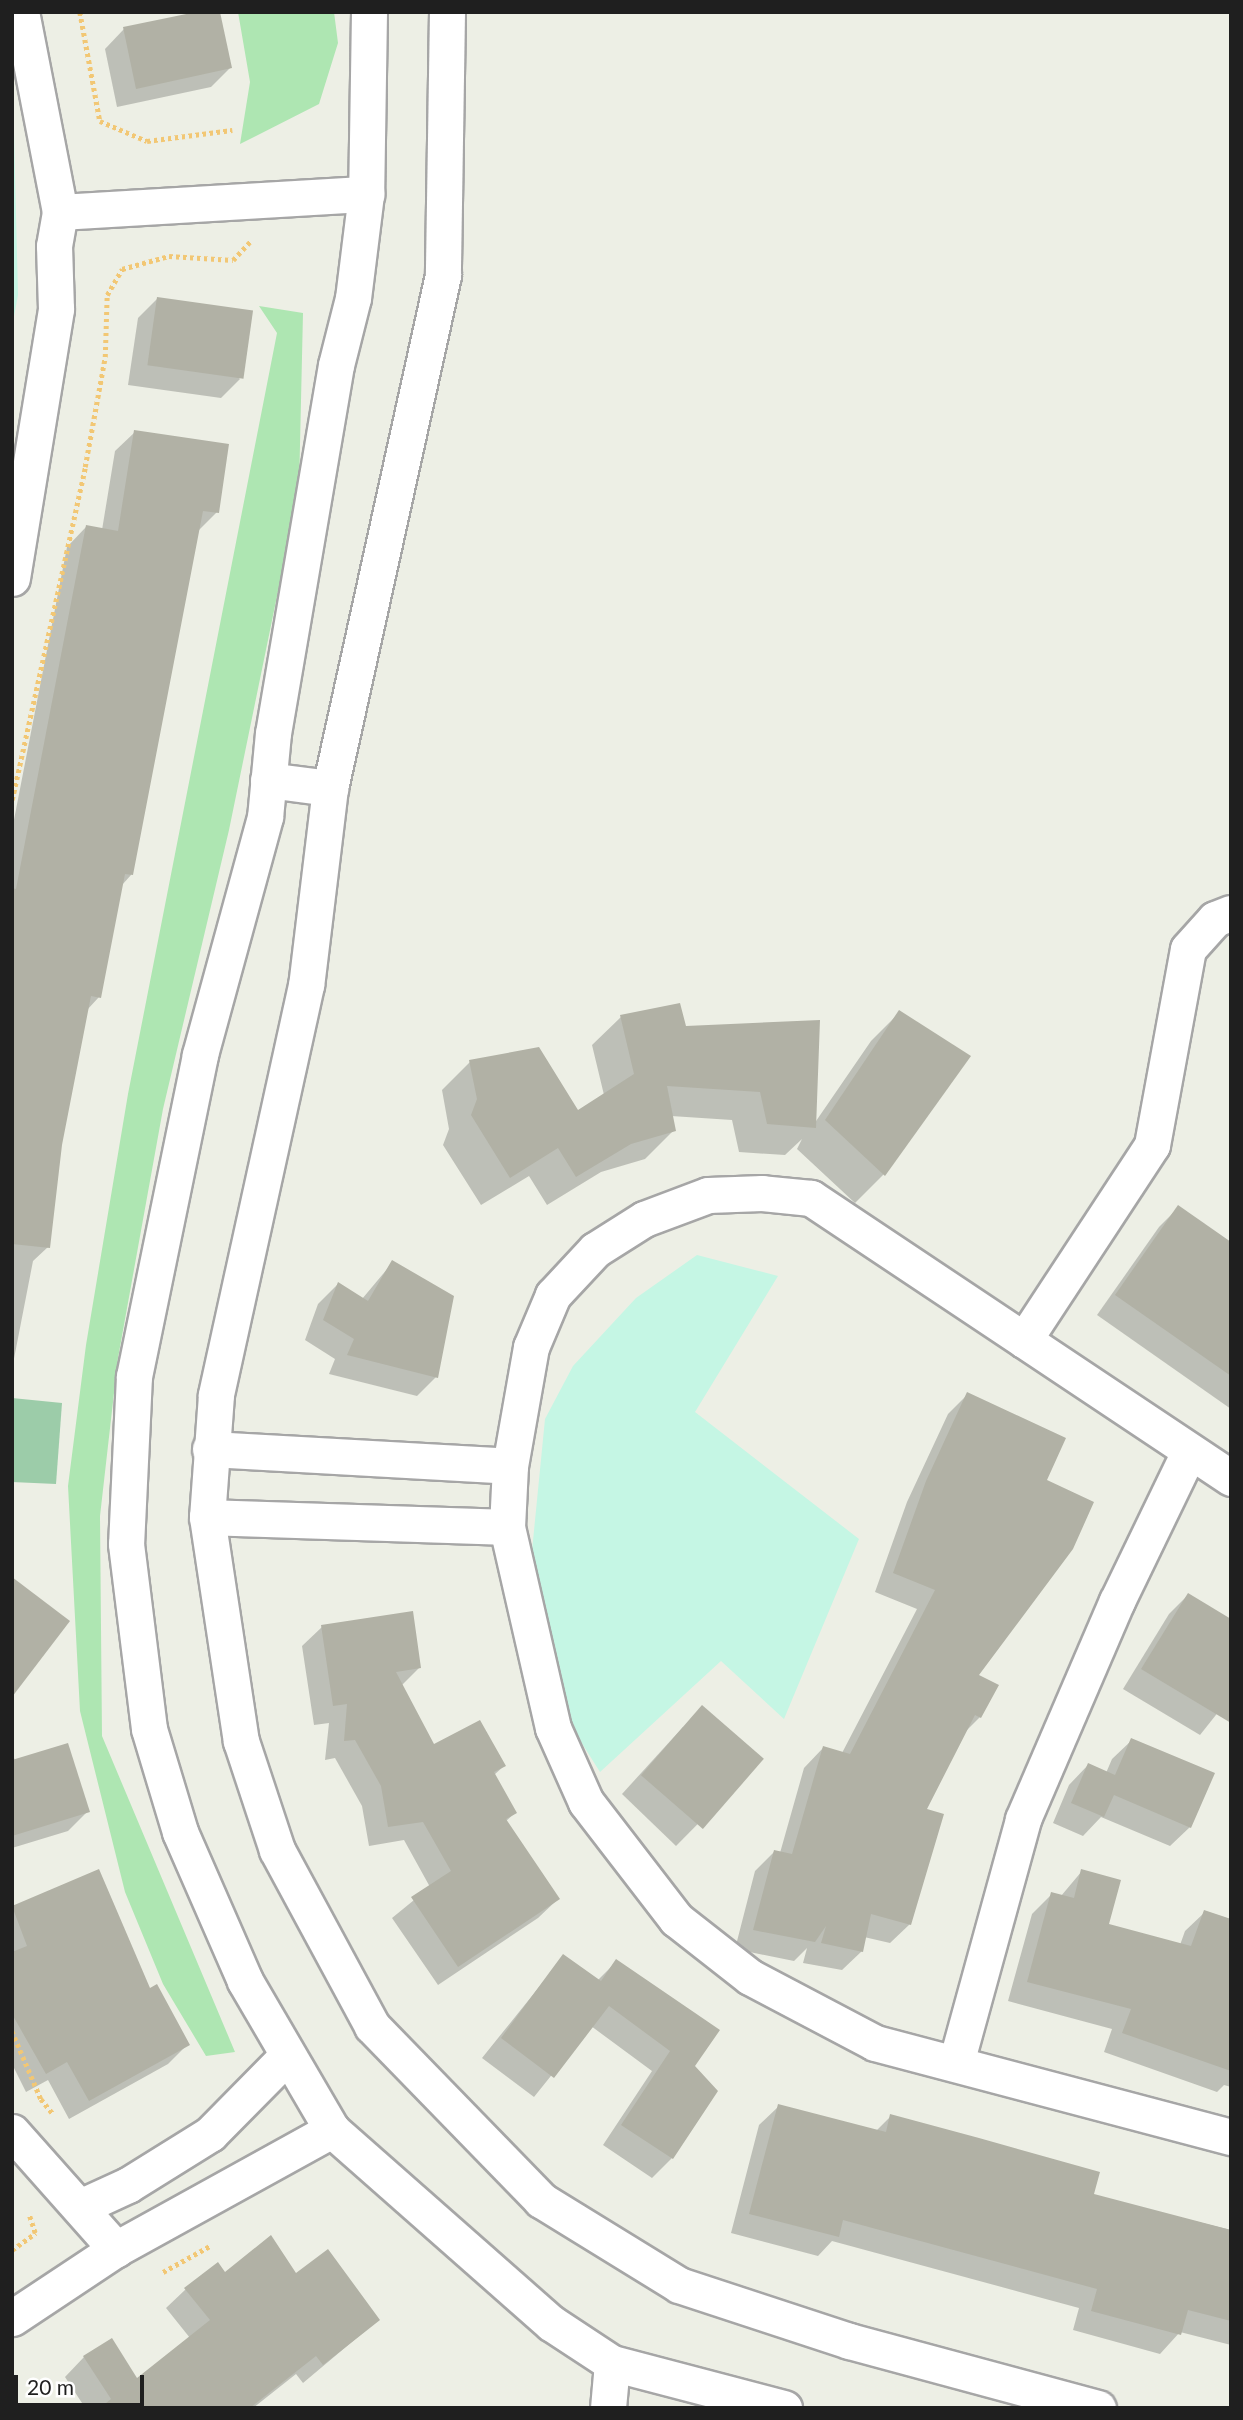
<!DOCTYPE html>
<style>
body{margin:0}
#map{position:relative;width:1243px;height:2420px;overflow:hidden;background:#edefe5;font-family:Lato,sans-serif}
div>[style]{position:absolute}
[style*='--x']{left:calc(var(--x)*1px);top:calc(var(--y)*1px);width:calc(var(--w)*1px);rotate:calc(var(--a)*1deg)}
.grass>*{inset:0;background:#aee6b2}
.forest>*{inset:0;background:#9ccca9}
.park>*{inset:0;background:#c5f6e4}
.shadow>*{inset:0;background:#0003}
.building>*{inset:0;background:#b1b1a5;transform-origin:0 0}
.path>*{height:4.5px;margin-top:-2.25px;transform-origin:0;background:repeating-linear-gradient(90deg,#f2c774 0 3.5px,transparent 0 7px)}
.roads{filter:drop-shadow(2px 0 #a6a6a6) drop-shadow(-2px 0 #a6a6a6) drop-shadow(0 2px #a6a6a6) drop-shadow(0 -2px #a6a6a6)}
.street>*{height:35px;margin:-17.5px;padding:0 17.5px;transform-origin:17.5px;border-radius:17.5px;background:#fff}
span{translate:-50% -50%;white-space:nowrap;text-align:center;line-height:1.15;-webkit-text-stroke:5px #fff;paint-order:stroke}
.frame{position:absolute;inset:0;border:14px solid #1f1f1f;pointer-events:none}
.scale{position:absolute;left:14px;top:2375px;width:130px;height:32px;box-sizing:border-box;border:4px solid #1f1f1f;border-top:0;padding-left:9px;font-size:21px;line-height:24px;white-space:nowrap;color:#1f1f1f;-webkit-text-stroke:5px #fff;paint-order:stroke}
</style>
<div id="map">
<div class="grass">
<i style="clip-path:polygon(238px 12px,334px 12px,338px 43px,319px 104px,240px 144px,250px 82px)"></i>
<i style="clip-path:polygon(259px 306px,303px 313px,299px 489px,229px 830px,163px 1109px,118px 1358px,100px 1516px,102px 1736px,235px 2052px,206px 2056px,163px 1984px,125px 1892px,80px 1711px,68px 1486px,86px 1345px,128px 1094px,277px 333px)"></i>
</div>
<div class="forest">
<i style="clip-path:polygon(12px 1398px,62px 1403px,56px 1484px,12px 1482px)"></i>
</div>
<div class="park">
<i style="clip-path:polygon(14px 132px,18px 295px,12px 327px,12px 133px)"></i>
<i style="clip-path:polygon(697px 1255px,778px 1276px,695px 1412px,859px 1539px,784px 1719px,721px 1661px,600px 1772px,571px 1726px,531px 1561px,545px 1419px,573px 1366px,636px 1298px)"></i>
</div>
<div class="shadow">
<i style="clip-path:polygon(124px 29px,230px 68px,211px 87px,117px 107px,105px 49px)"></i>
<i style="clip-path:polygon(157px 299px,240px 379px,221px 398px,128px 385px,138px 318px)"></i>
<i style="clip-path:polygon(135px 432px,217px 512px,197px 532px,131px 875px,122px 885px,99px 997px,87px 1010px,61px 1145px,48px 1247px,33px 1261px,12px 1369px,12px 830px,67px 547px,86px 527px,102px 530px,115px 451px)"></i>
<i style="clip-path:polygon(899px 1013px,884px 1174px,855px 1203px,797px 1149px,802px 1139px,785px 1155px,739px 1152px,732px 1120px,671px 1116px,674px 1130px,645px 1159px,601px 1172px,547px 1205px,529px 1176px,481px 1205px,443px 1145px,449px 1129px,442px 1090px,470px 1062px,577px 1113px,604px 1095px,592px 1045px,621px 1017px,685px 1028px,814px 1124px,871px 1041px)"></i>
<i style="clip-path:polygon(1179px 1207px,1231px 1243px,1231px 1409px,1097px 1315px,1159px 1227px)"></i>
<i style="clip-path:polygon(393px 1262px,436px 1377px,417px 1396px,329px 1374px,335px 1359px,305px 1340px,318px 1304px,338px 1284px,362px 1299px)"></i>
<i style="clip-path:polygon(968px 1394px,1045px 1481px,976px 1676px,980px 1717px,964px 1733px,925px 1810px,910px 1924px,890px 1943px,864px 1937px,862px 1951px,842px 1970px,803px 1963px,807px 1948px,794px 1961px,735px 1949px,755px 1871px,774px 1852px,780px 1853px,804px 1768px,823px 1748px,842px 1753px,917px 1609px,875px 1592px,907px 1502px,948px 1414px)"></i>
<i style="clip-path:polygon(1188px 1595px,1231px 1696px,1200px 1735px,1123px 1689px,1169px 1614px)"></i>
<i style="clip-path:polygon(322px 1627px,419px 1668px,401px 1686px,434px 1747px,504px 1766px,494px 1775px,515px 1813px,505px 1822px,558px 1899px,538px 1918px,438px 1985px,392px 1918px,430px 1887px,404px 1840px,369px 1846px,362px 1806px,335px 1758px,325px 1760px,329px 1723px,314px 1725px,302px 1646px)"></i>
<i style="clip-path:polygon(683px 1727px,762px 1759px,676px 1846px,622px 1794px)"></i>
<i style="clip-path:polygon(1132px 1740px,1190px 1827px,1170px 1846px,1101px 1817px,1083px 1836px,1053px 1823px,1069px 1785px,1088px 1765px,1106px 1773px,1112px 1759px)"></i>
<i style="clip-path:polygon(12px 1751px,15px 1761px,88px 1811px,68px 1831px,12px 1848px)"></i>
<i style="clip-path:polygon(98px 1871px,149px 1990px,188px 2044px,168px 2064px,69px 2119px,48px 2080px,26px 2092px,12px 2064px,12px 1908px)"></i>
<i style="clip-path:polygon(1082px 1871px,1107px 1926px,1180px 1945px,1185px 1931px,1205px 1912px,1231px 1921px,1231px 2087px,1224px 2085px,1217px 2092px,1104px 2052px,1112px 2029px,1008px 2001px,1032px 1914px,1052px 1894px,1061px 1896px)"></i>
<i style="clip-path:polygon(564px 1956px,597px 1981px,616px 1962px,693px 2066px,672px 2158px,652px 2178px,603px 2145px,652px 2071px,591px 2026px,534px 2097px,482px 2058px)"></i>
<i style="clip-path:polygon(779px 2106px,876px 2131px,891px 2116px,1092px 2196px,1231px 2230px,1231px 2345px,1180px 2332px,1160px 2354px,1073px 2330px,1079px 2308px,832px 2241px,818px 2256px,731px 2233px,759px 2125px)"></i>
<i style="clip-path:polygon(225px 2274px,295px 2275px,378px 2320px,303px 2383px,296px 2374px,253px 2408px,74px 2408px,82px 2403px,65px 2377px,84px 2357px,137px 2381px,190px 2338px,166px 2308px,186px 2289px)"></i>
</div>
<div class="building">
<i style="clip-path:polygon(196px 12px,220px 12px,232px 68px,136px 89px,123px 27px)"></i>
<i style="left:157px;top:297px;width:97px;height:69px;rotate:8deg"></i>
<i style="clip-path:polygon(134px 430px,229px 444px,219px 513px,203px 511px,133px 875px,125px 874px,101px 998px,91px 996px,62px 1145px,50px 1248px,12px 1244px,12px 888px,16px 889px,86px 525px,118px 531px)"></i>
<i style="clip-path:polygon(680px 1003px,686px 1026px,820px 1020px,816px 1128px,767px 1124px,760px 1092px,667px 1086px,676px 1131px,631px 1144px,576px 1177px,558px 1148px,510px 1178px,471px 1115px,477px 1099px,469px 1060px,539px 1047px,578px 1110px,634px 1074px,620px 1015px)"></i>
<i style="clip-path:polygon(899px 1010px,971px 1056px,885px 1176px,825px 1120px)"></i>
<i style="clip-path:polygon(1178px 1205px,1231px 1242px,1231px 1376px,1115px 1295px)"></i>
<i style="clip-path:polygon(392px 1260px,454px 1296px,438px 1378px,347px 1355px,354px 1339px,323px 1320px,338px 1282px,368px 1301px)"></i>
<i style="clip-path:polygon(967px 1392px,1066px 1438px,1047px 1480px,1094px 1502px,1073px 1549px,979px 1675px,999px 1685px,981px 1718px,975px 1715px,927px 1809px,944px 1814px,911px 1925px,871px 1914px,863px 1952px,821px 1943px,826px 1926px,815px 1942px,753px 1930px,774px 1850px,792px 1854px,823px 1746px,850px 1754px,935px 1590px,893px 1573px,926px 1481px)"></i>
<i style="clip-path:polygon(12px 1577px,70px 1621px,12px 1697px)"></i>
<i style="clip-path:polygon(1188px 1593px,1231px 1619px,1231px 1723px,1141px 1669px)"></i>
<i style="clip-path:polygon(413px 1611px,421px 1668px,396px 1672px,434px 1744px,480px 1720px,506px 1766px,494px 1772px,517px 1813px,506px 1819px,560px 1899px,458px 1967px,411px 1897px,451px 1871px,423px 1822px,388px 1827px,381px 1786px,355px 1740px,344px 1741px,347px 1704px,333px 1706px,321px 1625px)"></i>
<i style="left:702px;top:1705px;width:82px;height:93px;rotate:41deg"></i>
<i style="clip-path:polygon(1131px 1738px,1215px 1773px,1191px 1828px,1114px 1795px,1104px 1817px,1071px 1803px,1088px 1763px,1115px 1775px)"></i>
<i style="clip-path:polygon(68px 1743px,90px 1812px,12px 1836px,12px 1760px)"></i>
<i style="clip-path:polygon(99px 1869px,150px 1988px,157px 1984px,190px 2045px,89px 2101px,67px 2062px,46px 2074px,12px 2014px,12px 1952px,27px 1946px,12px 1906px)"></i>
<i style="clip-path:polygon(1081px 1869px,1121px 1880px,1109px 1924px,1191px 1946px,1204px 1910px,1231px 1919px,1231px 2071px,1122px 2033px,1131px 2009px,1027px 1982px,1051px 1892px,1074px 1898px)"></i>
<i style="clip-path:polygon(563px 1954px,601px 1981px,616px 1959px,720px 2030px,695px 2066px,718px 2091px,673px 2159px,621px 2125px,670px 2051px,609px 2006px,554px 2078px,501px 2038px)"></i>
<i style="clip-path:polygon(778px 2104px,886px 2132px,890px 2114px,979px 2138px,1100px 2172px,1094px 2194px,1231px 2230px,1231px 2321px,1188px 2310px,1181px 2335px,1091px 2311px,1097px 2289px,843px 2220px,839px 2237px,749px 2214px)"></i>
<i style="clip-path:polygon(271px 2235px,296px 2273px,328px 2249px,380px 2320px,323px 2365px,316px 2356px,250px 2408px,100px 2408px,111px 2399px,83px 2356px,112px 2338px,137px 2378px,210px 2320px,184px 2288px,218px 2262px,225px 2272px)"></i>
</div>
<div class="path">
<i style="--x:80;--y:12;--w:111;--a:79.6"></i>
<i style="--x:100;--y:121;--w:51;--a:23.1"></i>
<i style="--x:147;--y:141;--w:86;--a:-7.4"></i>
<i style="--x:12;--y:800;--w:341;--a:-77.6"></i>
<i style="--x:85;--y:467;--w:112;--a:-79.7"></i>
<i style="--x:105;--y:357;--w:62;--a:-88.2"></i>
<i style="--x:107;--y:295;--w:30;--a:-60"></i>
<i style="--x:122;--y:269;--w:49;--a:-15.5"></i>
<i style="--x:169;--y:256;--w:64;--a:3.6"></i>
<i style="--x:233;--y:260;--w:26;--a:-47"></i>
<i style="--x:12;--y:2031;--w:74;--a:66.9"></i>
<i style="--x:41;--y:2099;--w:19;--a:51"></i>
<i style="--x:12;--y:2250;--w:29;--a:-36"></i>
<i style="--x:35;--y:2233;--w:20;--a:-108"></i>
<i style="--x:163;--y:2272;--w:54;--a:-29"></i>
</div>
<div class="roads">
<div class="street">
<i style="--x:369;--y:12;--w:182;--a:90.9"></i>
<i style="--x:366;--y:194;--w:105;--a:97.1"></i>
<i style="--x:353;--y:298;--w:69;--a:104.2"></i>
<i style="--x:336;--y:365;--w:373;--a:99.7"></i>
<i style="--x:273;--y:733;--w:84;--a:95.4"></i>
<i style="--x:265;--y:817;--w:247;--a:105.3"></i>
<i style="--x:200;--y:1055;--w:328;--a:101.6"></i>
<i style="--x:134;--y:1376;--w:168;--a:92.7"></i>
<i style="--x:126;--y:1544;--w:186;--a:82.9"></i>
<i style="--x:149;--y:1729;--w:108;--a:73.2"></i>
<i style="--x:180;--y:1832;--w:163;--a:66.4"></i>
<i style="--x:245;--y:1981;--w:173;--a:59.7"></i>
<i style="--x:332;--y:2130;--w:292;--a:41.4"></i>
<i style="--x:551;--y:2323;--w:73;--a:33.3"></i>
<i style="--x:612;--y:2363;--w:178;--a:14.7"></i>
<i style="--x:447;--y:12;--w:263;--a:90.9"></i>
<i style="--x:443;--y:275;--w:525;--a:102.42"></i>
<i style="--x:330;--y:788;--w:198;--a:96.9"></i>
<i style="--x:306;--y:985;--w:420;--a:102.4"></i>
<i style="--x:216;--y:1395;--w:122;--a:94.2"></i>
<i style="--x:207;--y:1517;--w:227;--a:81.4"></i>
<i style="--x:241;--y:1741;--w:115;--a:71.7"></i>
<i style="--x:277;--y:1850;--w:200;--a:61.6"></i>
<i style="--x:372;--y:2026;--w:243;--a:45.8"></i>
<i style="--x:541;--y:2200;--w:162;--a:31.6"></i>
<i style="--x:679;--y:2285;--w:179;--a:18.2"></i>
<i style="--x:849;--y:2341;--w:258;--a:15.1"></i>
<i style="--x:60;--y:212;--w:307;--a:-3.4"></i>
<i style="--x:12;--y:578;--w:273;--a:-80.7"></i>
<i style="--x:56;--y:309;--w:63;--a:-91.8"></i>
<i style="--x:54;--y:246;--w:35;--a:-80"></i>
<i style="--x:60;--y:212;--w:204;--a:-101"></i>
<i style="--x:268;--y:780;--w:63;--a:7.4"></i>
<i style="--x:1024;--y:1340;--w:233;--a:-56.7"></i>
<i style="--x:1152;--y:1145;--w:199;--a:-79.6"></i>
<i style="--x:1188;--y:949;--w:40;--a:-48"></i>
<i style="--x:1215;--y:919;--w:17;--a:-21"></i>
<i style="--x:210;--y:1449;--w:300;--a:3.2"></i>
<i style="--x:1231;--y:1478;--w:505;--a:-146.31"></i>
<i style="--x:811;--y:1198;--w:49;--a:-174.2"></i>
<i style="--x:762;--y:1193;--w:54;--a:177.9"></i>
<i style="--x:708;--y:1195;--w:68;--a:159.4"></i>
<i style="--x:644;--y:1219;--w:58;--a:147.7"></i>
<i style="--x:595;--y:1250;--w:62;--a:133"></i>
<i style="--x:553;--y:1295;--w:56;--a:112.9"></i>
<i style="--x:531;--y:1347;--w:121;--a:100"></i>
<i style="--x:510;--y:1466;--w:61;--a:92.8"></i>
<i style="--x:507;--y:1527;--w:206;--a:77.1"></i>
<i style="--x:553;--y:1728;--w:81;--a:66"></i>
<i style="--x:586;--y:1802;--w:148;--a:52.4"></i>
<i style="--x:676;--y:1919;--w:94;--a:38.1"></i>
<i style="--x:750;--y:1977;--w:141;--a:27.8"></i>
<i style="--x:875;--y:2043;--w:368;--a:14.8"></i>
<i style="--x:207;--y:1517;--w:300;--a:1.9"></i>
<i style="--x:956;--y:2063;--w:253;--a:-74.6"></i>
<i style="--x:1023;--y:1819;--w:237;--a:-66.7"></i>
<i style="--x:1117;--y:1601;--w:165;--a:-64.2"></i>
<i style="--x:12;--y:2132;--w:157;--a:48.4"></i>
<i style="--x:116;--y:2249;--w:125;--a:146.4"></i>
<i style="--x:80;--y:2207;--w:53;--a:-24.6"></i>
<i style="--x:128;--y:2185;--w:97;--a:-31.9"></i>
<i style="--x:210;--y:2134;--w:108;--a:-45.4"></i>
<i style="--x:116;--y:2249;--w:247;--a:-28.9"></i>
<i style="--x:608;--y:2408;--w:45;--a:-84.9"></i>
</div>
</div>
<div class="frame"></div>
<div class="scale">20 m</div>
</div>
